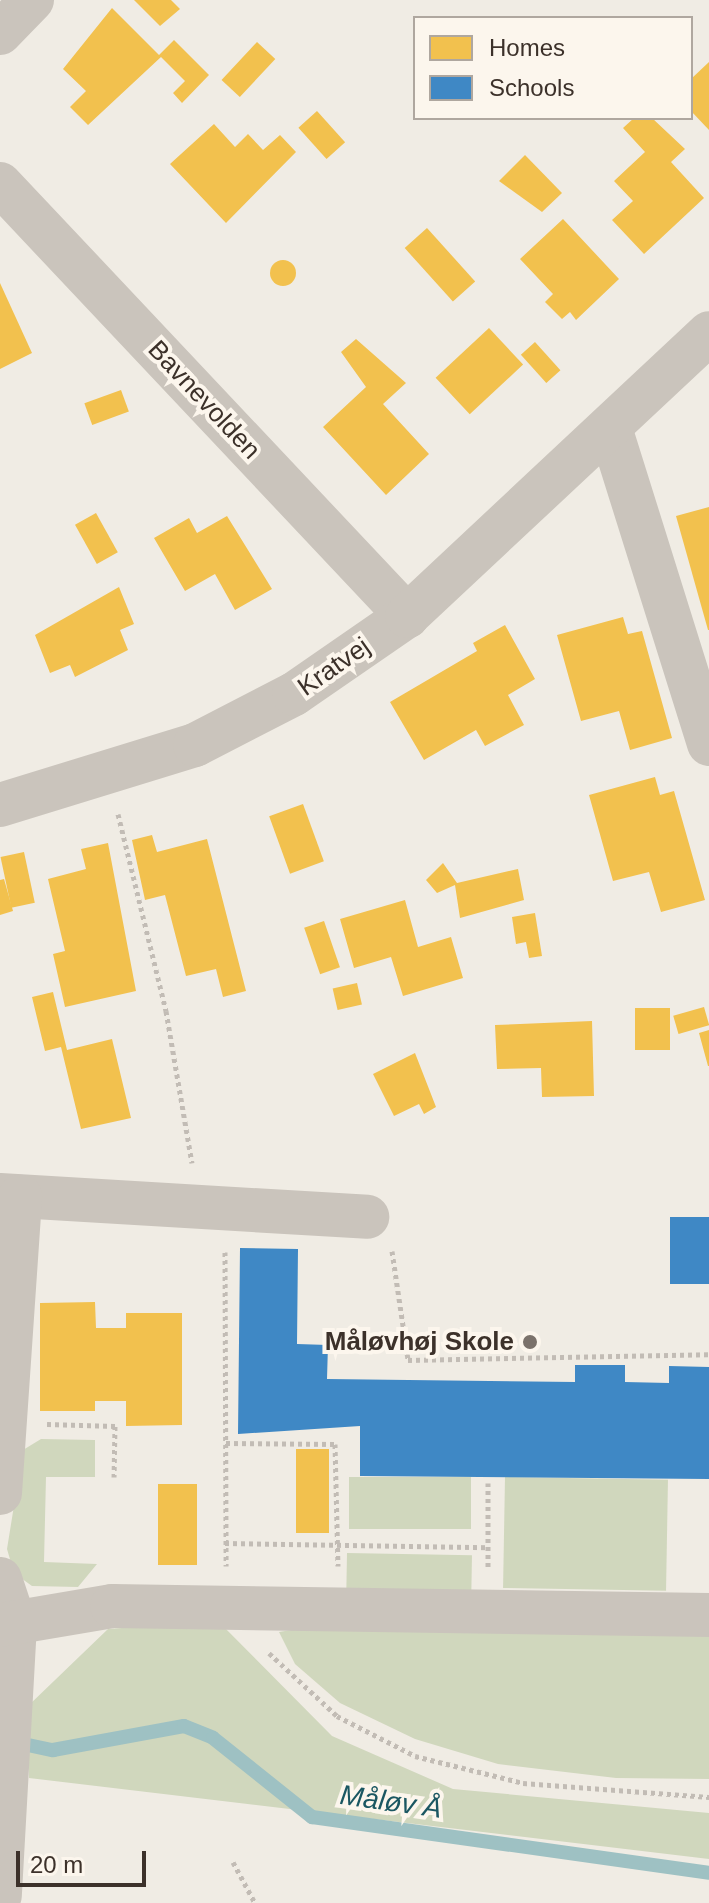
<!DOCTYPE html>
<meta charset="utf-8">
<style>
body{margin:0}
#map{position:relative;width:709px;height:1903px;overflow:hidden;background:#f0ece4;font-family:Arial,sans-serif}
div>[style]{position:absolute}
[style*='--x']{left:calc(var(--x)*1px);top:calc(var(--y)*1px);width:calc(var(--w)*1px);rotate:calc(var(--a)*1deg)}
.green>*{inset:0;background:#d0d7bd;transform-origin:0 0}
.homes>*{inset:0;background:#f2c14e;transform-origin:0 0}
.round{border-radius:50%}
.schools>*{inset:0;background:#3f88c5;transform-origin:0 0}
.stream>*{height:14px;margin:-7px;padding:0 7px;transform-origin:7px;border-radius:7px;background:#9ec1c3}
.path>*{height:5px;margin-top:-2.5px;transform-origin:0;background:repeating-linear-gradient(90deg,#c2bcb5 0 4px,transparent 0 8px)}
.minor>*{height:44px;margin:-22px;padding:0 22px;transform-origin:22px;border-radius:22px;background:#cac4bc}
.dots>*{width:22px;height:22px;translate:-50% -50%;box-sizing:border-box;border:4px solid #fcf6ed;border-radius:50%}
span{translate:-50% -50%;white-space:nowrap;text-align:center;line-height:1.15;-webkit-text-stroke:8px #fcf6ed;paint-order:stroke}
.street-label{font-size:26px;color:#3c312a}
.poi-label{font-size:26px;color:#3c312a;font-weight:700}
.right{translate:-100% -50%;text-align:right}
.water-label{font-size:28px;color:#1b5762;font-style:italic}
.legend{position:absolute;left:413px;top:16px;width:280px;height:104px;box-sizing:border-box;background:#fcf6ed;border:2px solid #afa79f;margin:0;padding:10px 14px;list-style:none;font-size:24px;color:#3c312a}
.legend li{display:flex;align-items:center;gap:16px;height:40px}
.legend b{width:40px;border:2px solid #afa79f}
.scale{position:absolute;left:16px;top:1851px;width:130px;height:36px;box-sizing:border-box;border:4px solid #3c312a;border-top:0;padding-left:10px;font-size:24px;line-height:28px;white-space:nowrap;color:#3c312a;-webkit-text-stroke:6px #fcf6ed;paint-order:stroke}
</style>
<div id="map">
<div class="green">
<i style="clip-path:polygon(41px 1439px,95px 1440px,95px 1477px,46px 1477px,44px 1562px,97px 1564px,78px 1587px,32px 1586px,14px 1573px,7px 1549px,23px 1450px)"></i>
<i style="left:349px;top:1477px;width:122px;height:52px"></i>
<i style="left:505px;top:1477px;width:163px;height:111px;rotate:1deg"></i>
<i style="left:347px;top:1553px;width:125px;height:37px;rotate:1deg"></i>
<i style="clip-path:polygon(218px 1621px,332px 1736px,453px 1789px,709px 1813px,709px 1859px,29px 1778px,28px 1706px,108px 1629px)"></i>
<i style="clip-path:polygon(345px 1621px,709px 1629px,709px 1779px,616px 1778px,498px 1764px,415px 1739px,340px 1703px,295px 1664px,279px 1632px)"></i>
</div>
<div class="homes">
<i style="clip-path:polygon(134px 0,171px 0,180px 9px,160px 26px)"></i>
<i style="clip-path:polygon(112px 8px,159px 55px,174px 40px,209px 75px,182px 103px,173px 93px,185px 81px,161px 57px,88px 125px,70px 107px,86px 91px,63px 69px)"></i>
<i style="left:257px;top:42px;width:25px;height:52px;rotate:43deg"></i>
<i style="clip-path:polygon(709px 62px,709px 130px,691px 111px,691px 79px)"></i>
<i style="left:317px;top:111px;width:42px;height:25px;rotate:48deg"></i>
<i style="clip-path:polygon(634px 118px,652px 118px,685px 149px,671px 162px,704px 198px,644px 254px,612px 220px,633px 201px,614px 181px,645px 152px,623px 128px)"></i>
<i style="clip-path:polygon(214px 124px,235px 147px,248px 134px,263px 150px,280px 135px,296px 152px,226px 223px,170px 164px)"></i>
<i style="clip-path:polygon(525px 155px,562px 193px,542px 212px,499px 181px)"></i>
<i style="clip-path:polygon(563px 219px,619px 279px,576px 320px,570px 312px,562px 319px,545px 302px,553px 294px,520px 259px)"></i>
<i style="left:427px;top:228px;width:72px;height:30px;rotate:48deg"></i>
<i class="round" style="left:270px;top:260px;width:26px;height:26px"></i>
<i style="clip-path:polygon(0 283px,32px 353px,0 369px)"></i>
<i style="left:489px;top:328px;width:50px;height:73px;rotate:47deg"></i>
<i style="clip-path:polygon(356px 339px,406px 383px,383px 404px,429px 454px,386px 495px,323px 427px,366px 387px,341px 352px)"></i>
<i style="left:535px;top:342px;width:38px;height:19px;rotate:48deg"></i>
<i style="left:121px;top:390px;width:23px;height:39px;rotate:70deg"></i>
<i style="clip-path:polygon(709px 507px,709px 630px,708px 630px,676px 516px)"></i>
<i style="left:96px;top:513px;width:45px;height:24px;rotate:61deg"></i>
<i style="clip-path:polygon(227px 516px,272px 589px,235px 610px,215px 574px,185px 591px,154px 538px,189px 518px,197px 533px)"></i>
<i style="clip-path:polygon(119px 587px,134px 624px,120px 630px,128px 650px,75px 677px,70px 665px,50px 673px,35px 635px)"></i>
<i style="clip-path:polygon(623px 617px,628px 634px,642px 631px,672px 738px,630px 750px,619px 711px,581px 721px,557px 635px)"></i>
<i style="clip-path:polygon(505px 625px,535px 679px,508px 695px,524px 725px,485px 746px,476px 730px,424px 760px,390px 702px,477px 651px,473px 643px)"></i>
<i style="clip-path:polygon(655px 777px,660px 795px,674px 791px,705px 900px,661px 912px,649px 872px,613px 881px,589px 795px)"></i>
<i style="left:303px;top:804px;width:61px;height:36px;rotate:70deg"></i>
<i style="clip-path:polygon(152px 835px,157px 852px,207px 839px,246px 991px,223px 997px,216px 969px,186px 976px,165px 895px,145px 900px,132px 840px)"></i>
<i style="clip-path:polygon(108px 843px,136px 991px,65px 1007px,53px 954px,65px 951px,48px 879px,86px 869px,81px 849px)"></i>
<i style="left:24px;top:852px;width:52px;height:24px;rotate:78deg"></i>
<i style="clip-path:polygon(443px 863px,457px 883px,518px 869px,524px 900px,460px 918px,455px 885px,437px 893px,426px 880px)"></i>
<i style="clip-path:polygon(4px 879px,13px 911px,0 915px,0 880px)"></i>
<i style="clip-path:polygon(405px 900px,418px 947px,451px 937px,463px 978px,403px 996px,391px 957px,354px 968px,340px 919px)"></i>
<i style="clip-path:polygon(535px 913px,542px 956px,529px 958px,526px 942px,516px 944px,512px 917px)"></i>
<i style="left:324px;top:921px;width:49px;height:21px;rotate:71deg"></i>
<i style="left:357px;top:983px;width:22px;height:25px;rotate:77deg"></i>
<i style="clip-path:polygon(53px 992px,67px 1050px,112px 1039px,131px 1118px,81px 1129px,61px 1047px,45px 1051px,32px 997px)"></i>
<i style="left:704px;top:1007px;width:19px;height:32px;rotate:74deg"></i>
<i style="left:670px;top:1008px;width:42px;height:35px;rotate:90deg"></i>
<i style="clip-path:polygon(592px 1021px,594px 1096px,542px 1097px,541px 1068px,497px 1069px,495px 1025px)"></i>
<i style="clip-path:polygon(709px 1030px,709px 1066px,708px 1066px,699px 1033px)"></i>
<i style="clip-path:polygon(415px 1053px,436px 1107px,424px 1114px,419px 1104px,394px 1116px,373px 1074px)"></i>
<i style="clip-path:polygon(95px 1302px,96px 1328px,126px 1328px,126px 1313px,182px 1313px,182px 1425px,126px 1426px,126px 1401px,95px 1401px,95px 1411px,40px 1411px,40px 1303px)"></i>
<i style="left:296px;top:1449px;width:33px;height:84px"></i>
<i style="left:158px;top:1484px;width:39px;height:81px"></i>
</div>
<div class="schools">
<i style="left:670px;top:1217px;width:39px;height:67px"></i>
<i style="clip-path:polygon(240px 1248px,298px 1249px,297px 1344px,328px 1345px,327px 1379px,575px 1382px,575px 1365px,625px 1365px,625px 1382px,669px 1383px,669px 1366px,709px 1367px,709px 1479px,360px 1476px,360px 1426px,238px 1434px)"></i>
</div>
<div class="stream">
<i style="--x:14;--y:1742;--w:40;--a:12"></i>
<i style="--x:53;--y:1750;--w:133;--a:-10.4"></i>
<i style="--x:184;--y:1726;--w:31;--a:22"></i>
<i style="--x:213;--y:1738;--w:127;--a:38.6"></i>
<i style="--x:312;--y:1817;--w:401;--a:8"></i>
</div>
<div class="path">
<i style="--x:118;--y:814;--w:203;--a:76.3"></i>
<i style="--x:166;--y:1011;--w:154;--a:80.3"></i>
<i style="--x:392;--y:1251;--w:110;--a:81.6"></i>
<i style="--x:408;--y:1360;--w:301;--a:-1.1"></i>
<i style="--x:225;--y:1252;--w:314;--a:89.8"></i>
<i style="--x:47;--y:1424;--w:68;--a:1.7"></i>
<i style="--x:115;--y:1426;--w:51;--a:91.1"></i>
<i style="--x:226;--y:1443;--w:109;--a:0.5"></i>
<i style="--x:335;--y:1444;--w:122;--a:88.6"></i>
<i style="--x:488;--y:1483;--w:87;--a:90"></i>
<i style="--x:225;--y:1543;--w:263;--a:0.9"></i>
<i style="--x:269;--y:1653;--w:93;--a:42.8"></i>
<i style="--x:337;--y:1716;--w:88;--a:27.1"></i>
<i style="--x:415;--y:1756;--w:111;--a:14"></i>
<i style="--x:523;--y:1783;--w:187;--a:4.3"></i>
<i style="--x:233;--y:1862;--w:47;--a:61.8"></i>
</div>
<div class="minor">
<i style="--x:0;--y:33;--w:46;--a:-45.9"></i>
<i style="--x:0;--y:184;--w:594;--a:46.71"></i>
<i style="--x:611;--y:431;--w:328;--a:72.6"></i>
<i style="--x:0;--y:805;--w:204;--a:-17.1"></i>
<i style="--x:195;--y:745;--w:111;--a:-27.3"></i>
<i style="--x:294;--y:694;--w:137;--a:-34.6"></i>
<i style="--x:407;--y:616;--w:414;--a:-43.1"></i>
<i style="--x:0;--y:1195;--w:368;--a:3.4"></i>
<i style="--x:0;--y:1493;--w:297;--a:-86.1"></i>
<i style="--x:0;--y:1579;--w:47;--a:71.6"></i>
<i style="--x:15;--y:1624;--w:272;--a:93.2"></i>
<i style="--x:0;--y:1625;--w:114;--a:-9.6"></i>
<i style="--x:112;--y:1606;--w:597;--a:0.86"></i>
</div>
<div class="dots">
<i style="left:530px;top:1342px;background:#7b726b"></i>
</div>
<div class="street-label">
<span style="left:204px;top:400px;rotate:47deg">Bavnevolden</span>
<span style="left:334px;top:667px;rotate:-35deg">Kratvej</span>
</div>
<div class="poi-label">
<span class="right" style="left:514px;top:1342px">Måløvhøj Skole</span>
</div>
<div class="water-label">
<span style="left:391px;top:1802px;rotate:8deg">Måløv Å</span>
</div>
<ul class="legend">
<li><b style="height:22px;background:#f2c14e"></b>Homes</li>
<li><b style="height:22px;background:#3f88c5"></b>Schools</li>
</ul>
<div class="scale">20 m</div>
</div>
